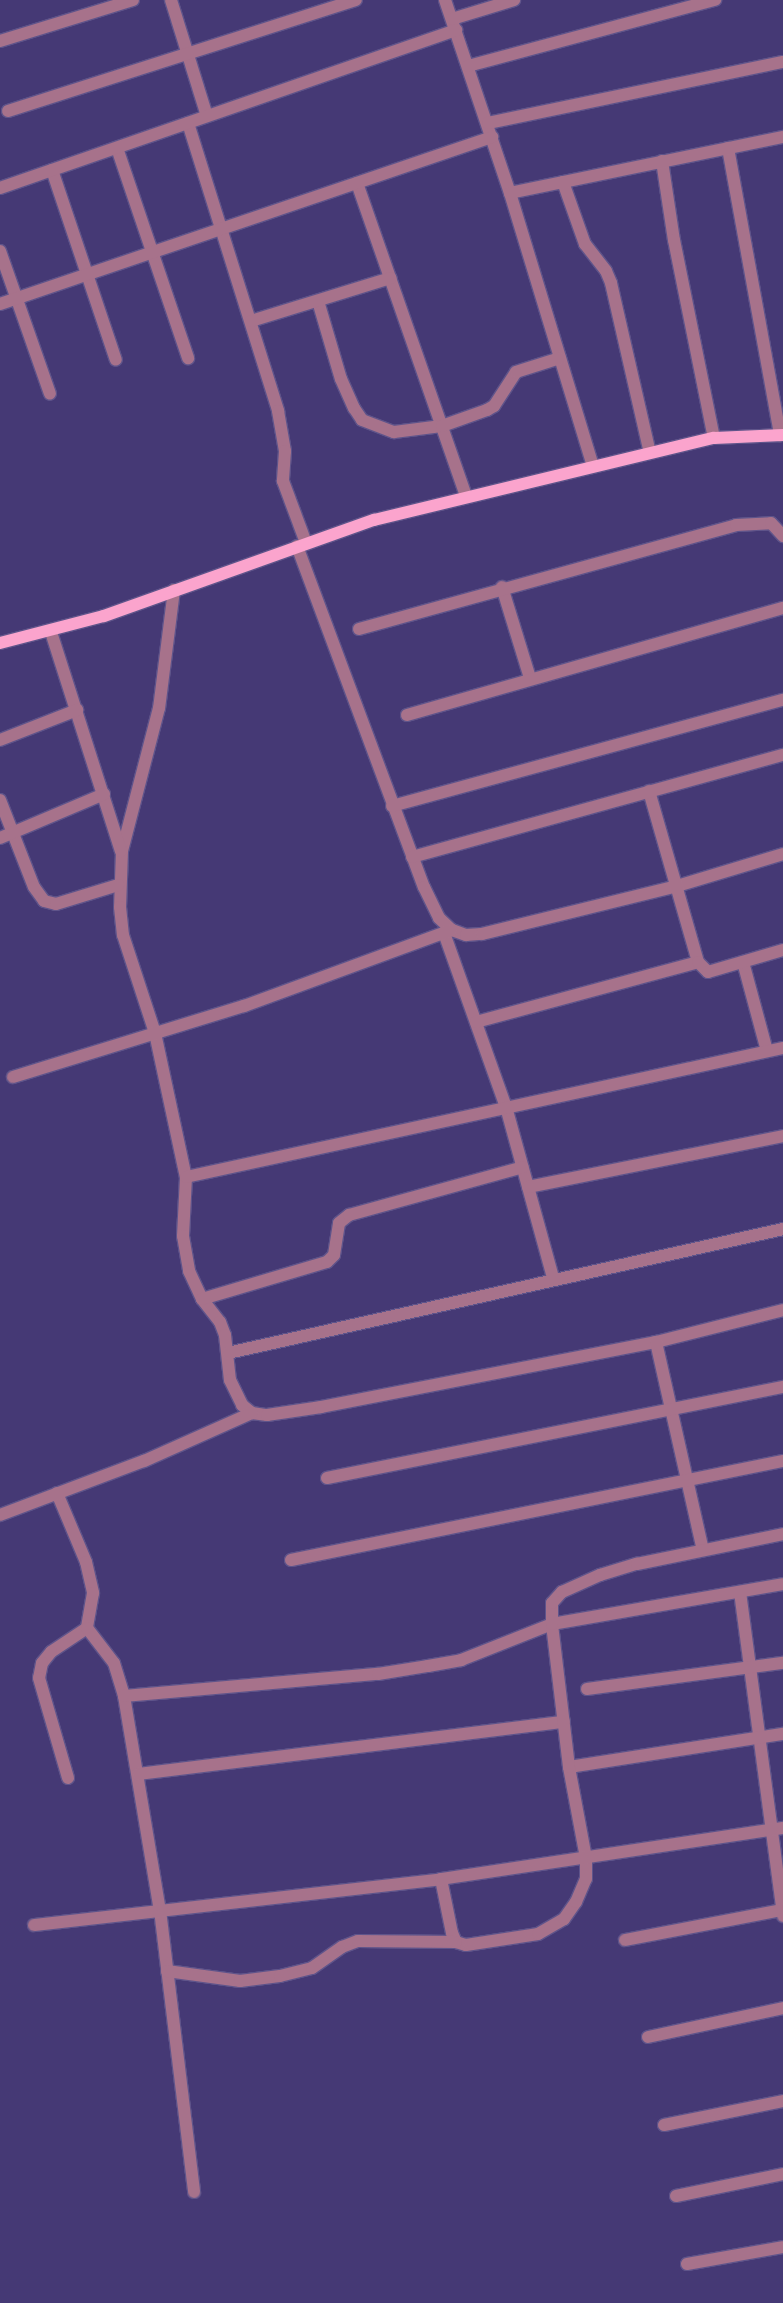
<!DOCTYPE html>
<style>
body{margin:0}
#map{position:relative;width:783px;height:2303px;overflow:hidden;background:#453975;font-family:Figtree,sans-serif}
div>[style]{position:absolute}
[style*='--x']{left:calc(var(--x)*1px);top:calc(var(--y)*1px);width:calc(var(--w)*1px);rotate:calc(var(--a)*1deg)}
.roads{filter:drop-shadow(1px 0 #5f548a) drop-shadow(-1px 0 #5f548a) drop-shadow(0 1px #5f548a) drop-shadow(0 -1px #5f548a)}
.minor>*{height:12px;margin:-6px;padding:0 6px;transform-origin:6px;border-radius:6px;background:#a7728b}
.major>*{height:12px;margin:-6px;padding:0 6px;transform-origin:6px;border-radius:6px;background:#fba4cd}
span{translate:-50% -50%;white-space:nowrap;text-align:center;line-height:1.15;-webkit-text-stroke:5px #3a2e69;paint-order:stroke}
</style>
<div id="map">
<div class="roads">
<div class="minor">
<i style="--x:171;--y:0;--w:121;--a:72.8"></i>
<i style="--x:445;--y:0;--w:204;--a:71.4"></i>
<i style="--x:510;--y:193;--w:285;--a:73.1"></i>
<i style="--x:452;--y:19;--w:65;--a:-17"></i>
<i style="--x:0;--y:41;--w:139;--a:-17.1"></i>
<i style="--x:468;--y:66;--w:256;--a:-15"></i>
<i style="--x:8;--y:111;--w:365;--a:-17.7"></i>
<i style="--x:188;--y:123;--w:302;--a:72.6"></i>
<i style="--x:278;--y:411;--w:41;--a:80.1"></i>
<i style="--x:285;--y:451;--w:30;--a:94"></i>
<i style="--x:283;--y:481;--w:66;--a:69.6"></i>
<i style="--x:488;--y:123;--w:301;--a:-11.7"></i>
<i style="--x:117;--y:148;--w:222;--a:71.3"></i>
<i style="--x:728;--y:148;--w:292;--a:79.7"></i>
<i style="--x:662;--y:161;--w:80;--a:81.4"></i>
<i style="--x:674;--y:240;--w:202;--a:78.6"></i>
<i style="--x:52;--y:170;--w:200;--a:71.4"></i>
<i style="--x:563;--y:182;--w:66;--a:70.5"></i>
<i style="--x:585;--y:244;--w:34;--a:52"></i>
<i style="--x:606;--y:271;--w:13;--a:67"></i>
<i style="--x:611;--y:283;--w:174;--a:77.1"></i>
<i style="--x:357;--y:183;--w:331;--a:70.8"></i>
<i style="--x:0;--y:188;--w:483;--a:-19.1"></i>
<i style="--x:510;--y:193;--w:279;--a:-11.6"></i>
<i style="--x:0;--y:251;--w:151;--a:70.7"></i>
<i style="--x:318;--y:301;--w:81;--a:73.6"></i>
<i style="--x:341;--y:379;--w:32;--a:66"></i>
<i style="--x:354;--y:408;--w:14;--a:56"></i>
<i style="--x:362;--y:420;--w:34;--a:21"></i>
<i style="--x:394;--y:432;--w:48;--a:-7.1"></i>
<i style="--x:442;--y:426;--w:48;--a:-19.6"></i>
<i style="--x:487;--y:410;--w:8;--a:-30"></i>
<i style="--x:494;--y:406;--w:40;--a:-57.1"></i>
<i style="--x:516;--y:372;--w:46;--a:-17.7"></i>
<i style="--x:0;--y:304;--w:520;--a:-18.75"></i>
<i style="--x:251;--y:321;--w:146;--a:-17.1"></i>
<i style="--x:297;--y:546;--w:364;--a:69.6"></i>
<i style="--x:424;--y:887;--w:34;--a:64"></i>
<i style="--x:439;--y:918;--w:18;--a:43"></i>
<i style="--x:452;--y:930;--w:15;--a:20"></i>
<i style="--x:466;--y:935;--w:16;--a:-4"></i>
<i style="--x:482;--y:934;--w:201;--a:-13.8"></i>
<i style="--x:677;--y:886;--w:111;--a:-16.8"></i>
<i style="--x:502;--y:587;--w:95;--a:72.9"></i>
<i style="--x:174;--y:590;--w:119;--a:97.2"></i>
<i style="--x:159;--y:708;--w:148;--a:104.5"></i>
<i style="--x:122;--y:851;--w:56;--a:92"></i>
<i style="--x:120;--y:907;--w:28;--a:84"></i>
<i style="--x:123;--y:935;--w:103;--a:71.9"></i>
<i style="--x:155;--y:1033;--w:147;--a:77.9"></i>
<i style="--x:186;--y:1177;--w:59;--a:92.9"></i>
<i style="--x:183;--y:1236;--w:36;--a:80"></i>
<i style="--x:189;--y:1271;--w:31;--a:65"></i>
<i style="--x:202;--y:1299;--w:29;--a:52"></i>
<i style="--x:220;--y:1322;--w:14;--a:69"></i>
<i style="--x:225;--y:1335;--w:45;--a:83.7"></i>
<i style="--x:230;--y:1380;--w:28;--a:64"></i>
<i style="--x:242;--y:1405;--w:13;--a:39"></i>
<i style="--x:252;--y:1413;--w:15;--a:8"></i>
<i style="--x:267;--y:1415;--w:55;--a:-8.4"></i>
<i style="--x:321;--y:1407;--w:341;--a:-11"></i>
<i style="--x:656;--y:1342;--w:131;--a:-14.1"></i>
<i style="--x:359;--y:629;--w:391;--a:-15.4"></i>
<i style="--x:736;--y:525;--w:35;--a:-3"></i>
<i style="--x:771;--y:523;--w:18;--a:47"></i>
<i style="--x:51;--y:632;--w:230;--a:72.3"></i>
<i style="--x:407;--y:715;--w:391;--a:-15.9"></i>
<i style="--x:0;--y:740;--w:83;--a:-21.3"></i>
<i style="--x:649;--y:791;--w:178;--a:74"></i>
<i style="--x:0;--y:800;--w:93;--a:68.7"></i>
<i style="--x:34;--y:887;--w:17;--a:54"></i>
<i style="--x:44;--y:901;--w:12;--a:14"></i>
<i style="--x:56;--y:904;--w:65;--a:-17"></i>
<i style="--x:392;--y:806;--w:405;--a:-15.2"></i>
<i style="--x:0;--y:838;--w:113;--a:-22.9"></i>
<i style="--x:412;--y:857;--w:385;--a:-15.4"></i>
<i style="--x:444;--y:933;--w:185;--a:70.4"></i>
<i style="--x:506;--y:1107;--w:177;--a:74.6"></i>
<i style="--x:743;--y:962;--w:92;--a:74.9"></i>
<i style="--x:476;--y:1022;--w:230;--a:-15.1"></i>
<i style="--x:698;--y:962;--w:14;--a:45"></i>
<i style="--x:708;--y:972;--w:78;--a:-16.3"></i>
<i style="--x:13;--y:1077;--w:242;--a:-17.1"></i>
<i style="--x:244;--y:1006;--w:221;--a:-20.1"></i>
<i style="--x:186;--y:1177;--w:611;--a:-12.19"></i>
<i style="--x:528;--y:1187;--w:260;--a:-11.3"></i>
<i style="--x:202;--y:1299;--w:130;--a:-16.5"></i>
<i style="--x:327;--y:1262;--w:10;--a:-45"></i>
<i style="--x:334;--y:1255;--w:32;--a:-81"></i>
<i style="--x:339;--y:1223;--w:13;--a:-39"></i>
<i style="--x:349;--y:1215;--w:180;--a:-15.4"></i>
<i style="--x:656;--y:1342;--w:213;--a:77.3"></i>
<i style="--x:228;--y:1353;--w:569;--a:-12.59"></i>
<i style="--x:327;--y:1478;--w:465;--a:-11.3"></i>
<i style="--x:57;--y:1493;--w:75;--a:67.2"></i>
<i style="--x:86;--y:1562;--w:32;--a:77"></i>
<i style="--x:93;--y:1593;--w:36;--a:100"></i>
<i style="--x:87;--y:1628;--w:43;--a:146.3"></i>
<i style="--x:51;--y:1652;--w:14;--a:129"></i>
<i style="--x:42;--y:1663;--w:15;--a:101"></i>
<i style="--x:39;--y:1678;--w:104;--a:73.8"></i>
<i style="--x:0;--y:1515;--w:154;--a:-20.6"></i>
<i style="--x:144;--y:1461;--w:118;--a:-24"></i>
<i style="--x:291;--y:1560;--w:502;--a:-11.38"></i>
<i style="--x:740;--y:1592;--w:327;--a:82.4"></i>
<i style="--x:87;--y:1628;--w:44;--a:52.4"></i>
<i style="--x:114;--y:1663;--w:34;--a:73"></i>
<i style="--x:124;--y:1696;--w:217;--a:80.5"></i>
<i style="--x:160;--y:1910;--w:284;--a:83.1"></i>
<i style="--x:587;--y:1689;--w:198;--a:-7.6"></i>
<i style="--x:124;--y:1696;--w:255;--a:-5"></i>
<i style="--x:378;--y:1674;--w:51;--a:-9.1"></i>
<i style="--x:428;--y:1666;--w:34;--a:-10"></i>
<i style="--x:461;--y:1660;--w:98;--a:-21.6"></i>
<i style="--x:552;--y:1624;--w:234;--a:-9.8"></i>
<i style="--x:569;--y:1767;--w:217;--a:-8.8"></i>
<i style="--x:138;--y:1774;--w:429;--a:-7"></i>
<i style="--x:441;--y:1879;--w:55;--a:78.5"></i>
<i style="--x:452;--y:1933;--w:10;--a:66"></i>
<i style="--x:456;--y:1942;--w:10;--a:17"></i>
<i style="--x:466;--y:1945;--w:73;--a:-8.7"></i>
<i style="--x:538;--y:1934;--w:30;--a:-30"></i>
<i style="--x:564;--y:1919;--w:21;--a:-55"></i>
<i style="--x:576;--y:1902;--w:25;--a:-67"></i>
<i style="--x:586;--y:1879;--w:21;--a:-90"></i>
<i style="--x:586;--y:1858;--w:93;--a:-100.6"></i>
<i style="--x:569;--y:1767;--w:144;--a:-96.8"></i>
<i style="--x:552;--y:1624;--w:21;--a:-90"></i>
<i style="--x:552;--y:1603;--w:15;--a:-48"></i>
<i style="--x:562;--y:1592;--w:42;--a:-24.1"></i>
<i style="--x:600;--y:1575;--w:39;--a:-17"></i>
<i style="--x:637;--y:1564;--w:149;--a:-11.6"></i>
<i style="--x:34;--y:1925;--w:410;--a:-6.4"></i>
<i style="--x:441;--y:1879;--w:346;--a:-8.5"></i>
<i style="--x:625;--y:1940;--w:161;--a:-10.8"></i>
<i style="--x:167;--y:1971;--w:74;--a:7.8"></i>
<i style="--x:240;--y:1981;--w:40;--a:-7.1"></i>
<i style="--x:280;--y:1976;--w:33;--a:-14"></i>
<i style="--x:312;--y:1968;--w:37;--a:-35"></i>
<i style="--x:342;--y:1947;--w:17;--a:-21"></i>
<i style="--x:358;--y:1941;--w:98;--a:0.6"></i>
<i style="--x:648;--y:2037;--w:138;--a:-12.1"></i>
<i style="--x:664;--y:2125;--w:121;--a:-11.4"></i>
<i style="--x:676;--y:2196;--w:109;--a:-11.6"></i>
<i style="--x:687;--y:2264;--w:97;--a:-10"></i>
</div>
<div class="major">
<i style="--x:0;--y:643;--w:107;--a:-14.6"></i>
<i style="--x:104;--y:616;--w:287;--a:-19.6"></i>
<i style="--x:374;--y:520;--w:350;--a:-13.6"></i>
<i style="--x:714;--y:438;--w:69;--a:-2.5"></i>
</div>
</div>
</div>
